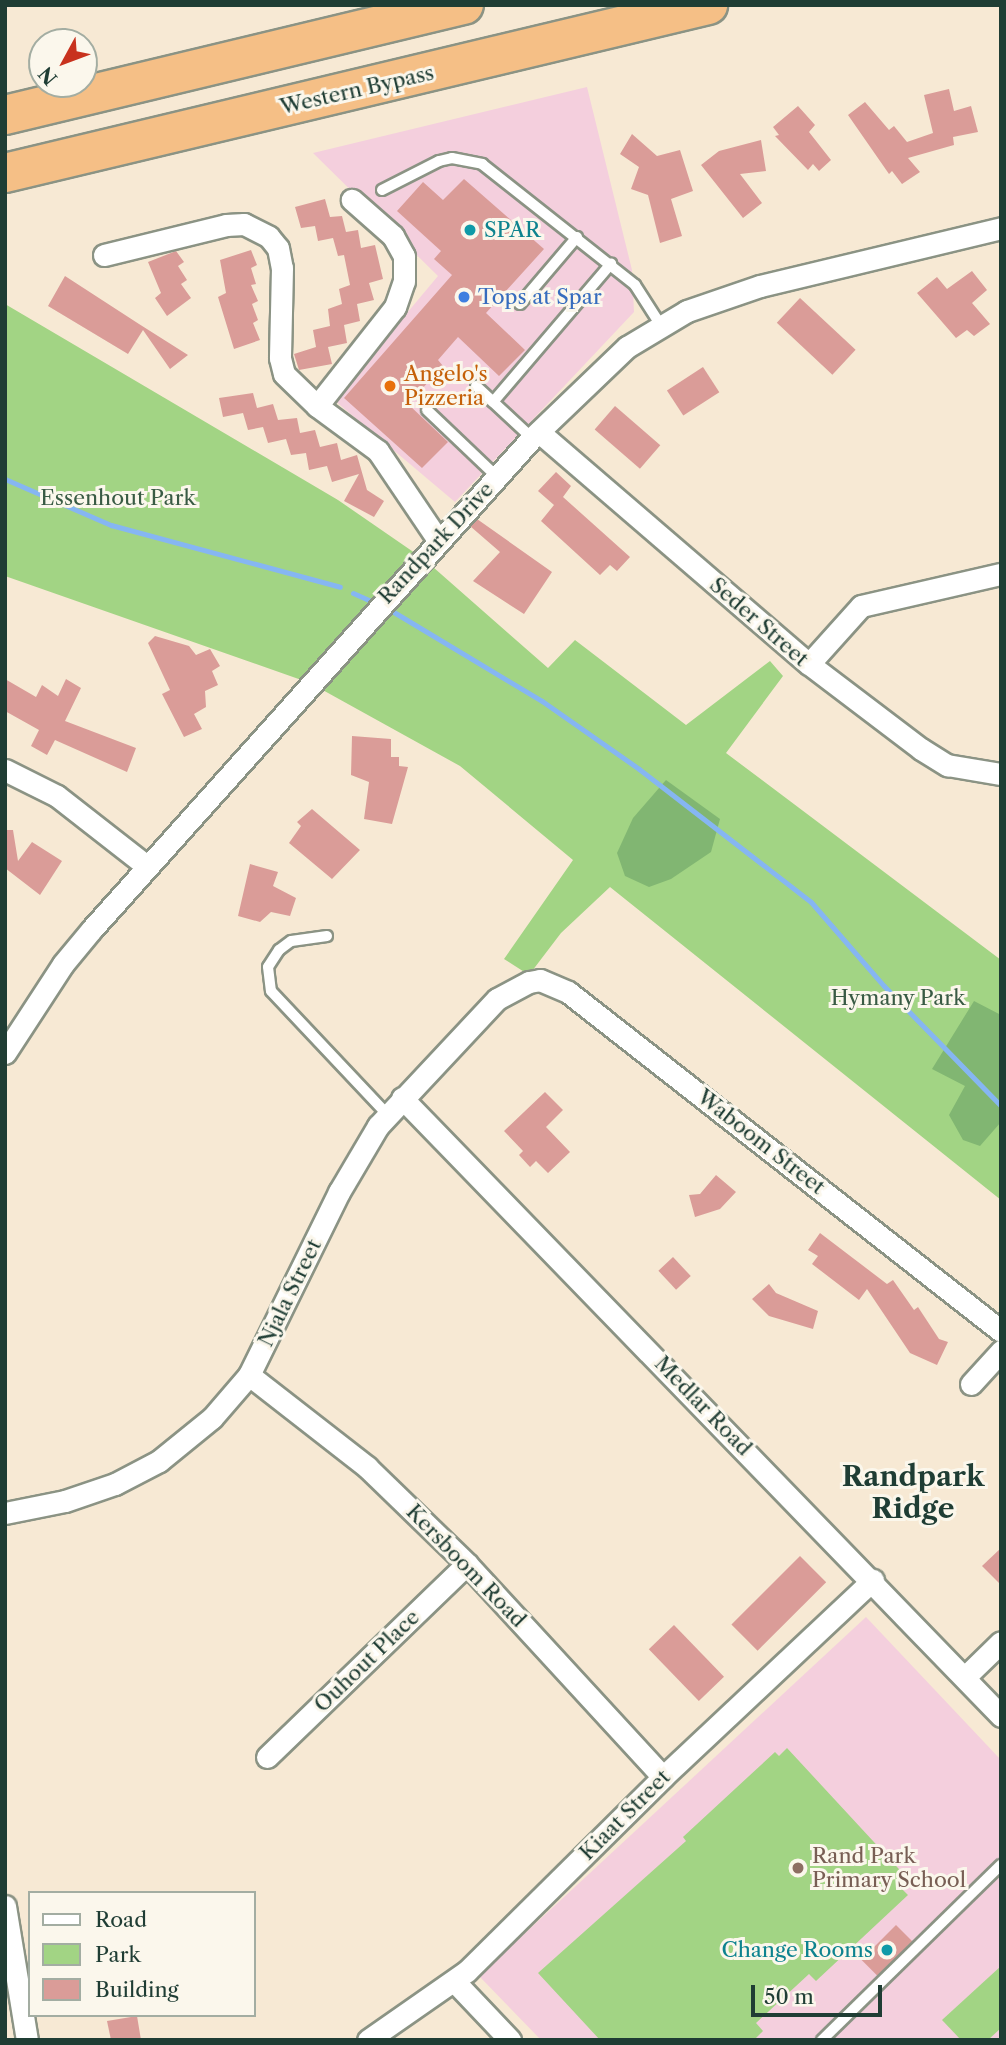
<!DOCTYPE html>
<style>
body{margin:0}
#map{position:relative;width:1006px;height:2045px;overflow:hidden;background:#f7e9d4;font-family:"Libre Caslon Text",serif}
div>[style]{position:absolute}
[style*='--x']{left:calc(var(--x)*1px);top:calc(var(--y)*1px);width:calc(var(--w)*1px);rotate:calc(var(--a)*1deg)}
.built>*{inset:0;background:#f4cfdd}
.green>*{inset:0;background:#a2d484}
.forest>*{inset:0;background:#81b672}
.stream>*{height:5px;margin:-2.5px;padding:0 2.5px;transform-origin:2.5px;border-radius:2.5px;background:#86b6f2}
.building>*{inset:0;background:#da9c98;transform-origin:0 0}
.roads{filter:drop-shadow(2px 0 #8b9384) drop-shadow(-2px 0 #8b9384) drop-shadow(0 2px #8b9384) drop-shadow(0 -2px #8b9384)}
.service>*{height:10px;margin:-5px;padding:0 5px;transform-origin:5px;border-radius:5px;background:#fff}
.minor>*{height:21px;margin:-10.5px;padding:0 10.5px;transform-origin:10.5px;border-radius:10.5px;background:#fff}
.motorway>*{height:38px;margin:-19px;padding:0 19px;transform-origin:19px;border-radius:19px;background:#f5bf86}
.dots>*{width:19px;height:19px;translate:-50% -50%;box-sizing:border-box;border:4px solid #fbf7ec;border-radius:50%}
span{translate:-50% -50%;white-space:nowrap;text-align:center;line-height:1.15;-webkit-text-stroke:6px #fbf7ec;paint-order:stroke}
.street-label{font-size:21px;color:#1f3d34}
.culture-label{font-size:21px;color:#0d838f}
.left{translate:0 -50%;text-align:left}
.right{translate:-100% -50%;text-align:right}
.shop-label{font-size:21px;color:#366cbe}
.food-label{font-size:21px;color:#c56008}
.park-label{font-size:21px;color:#395b44}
.education-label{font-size:21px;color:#785e54}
.district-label{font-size:28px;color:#1f3d34;font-weight:700}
.frame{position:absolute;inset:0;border:7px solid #1f3d34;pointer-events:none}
.legend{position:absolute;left:28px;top:1891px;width:228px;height:126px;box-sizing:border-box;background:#fbf7ec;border:2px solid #a3ada2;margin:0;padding:9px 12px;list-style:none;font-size:21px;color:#1f3d34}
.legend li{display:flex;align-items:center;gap:14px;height:35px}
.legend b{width:35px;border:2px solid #a3ada2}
.north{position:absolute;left:28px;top:28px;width:70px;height:70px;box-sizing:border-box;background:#fbf7ec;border:2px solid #a3ada2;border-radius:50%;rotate:229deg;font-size:19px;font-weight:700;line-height:28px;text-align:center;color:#1f3d34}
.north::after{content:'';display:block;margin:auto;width:24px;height:32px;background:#c8321e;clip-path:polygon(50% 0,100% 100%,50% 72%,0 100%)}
.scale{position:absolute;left:751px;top:1985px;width:131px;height:32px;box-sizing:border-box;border:4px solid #1f3d34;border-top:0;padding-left:9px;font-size:21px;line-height:24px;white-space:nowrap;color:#1f3d34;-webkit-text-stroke:5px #fbf7ec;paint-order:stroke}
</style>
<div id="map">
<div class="built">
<i style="clip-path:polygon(587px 87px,632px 270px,634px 312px,455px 502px,334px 400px,438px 276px,313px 153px)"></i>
<i style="clip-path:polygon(866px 1617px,1001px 1760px,1001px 2040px,541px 2040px,479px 1976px)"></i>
</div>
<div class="green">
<i style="clip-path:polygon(5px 304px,338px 500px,425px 560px,548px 668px,575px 640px,686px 725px,770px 661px,783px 676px,726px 753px,1001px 960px,1001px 1200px,610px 887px,561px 933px,529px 975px,504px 959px,573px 860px,460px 766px,310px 683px,5px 576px)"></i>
<i style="clip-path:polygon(787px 1748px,910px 1881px,902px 1889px,908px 1895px,816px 1981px,809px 1974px,756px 2023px,763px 2031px,754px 2040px,600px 2040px,538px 1973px,686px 1841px,683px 1837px,775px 1752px,779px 1756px)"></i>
<i style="clip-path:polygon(1001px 1966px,1001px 2028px,988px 2040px,961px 2040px,942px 2020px)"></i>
</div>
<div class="forest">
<i style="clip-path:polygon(666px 780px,720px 819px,711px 852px,671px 879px,649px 887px,625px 876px,617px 853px,633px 818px)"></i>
<i style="clip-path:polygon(974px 1001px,1001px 1015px,1001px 1122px,980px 1146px,963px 1140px,949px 1115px,965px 1086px,932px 1069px)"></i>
</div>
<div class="stream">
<i style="--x:5;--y:479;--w:116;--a:23.5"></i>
<i style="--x:111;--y:525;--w:237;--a:15.1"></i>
<i style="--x:353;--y:593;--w:24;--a:24"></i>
<i style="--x:387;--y:608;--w:181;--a:31"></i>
<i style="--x:542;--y:701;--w:118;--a:35"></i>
<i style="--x:639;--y:769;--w:217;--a:37.7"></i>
<i style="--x:811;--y:902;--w:111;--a:49"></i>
<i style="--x:884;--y:986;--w:168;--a:45.7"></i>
</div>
<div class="building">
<i style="clip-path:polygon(949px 89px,954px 111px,971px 106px,978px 132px,953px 137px,954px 145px,908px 158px,920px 172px,902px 184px,892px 171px,889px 174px,848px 115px,865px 102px,889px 130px,894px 126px,907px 142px,933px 133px,924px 95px)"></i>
<i style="clip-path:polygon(798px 106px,815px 125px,809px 132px,831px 160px,819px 171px,813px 164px,808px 170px,775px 136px,779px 135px,773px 127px)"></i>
<i style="clip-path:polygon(632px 134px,657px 156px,680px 150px,693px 191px,671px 199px,682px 236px,660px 243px,648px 195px,631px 189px,639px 167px,620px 154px)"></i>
<i style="clip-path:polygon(761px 140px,766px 171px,740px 174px,762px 203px,743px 218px,701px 165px,719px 151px)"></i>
<i style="clip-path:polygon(464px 179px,544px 249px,486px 313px,525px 350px,499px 376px,458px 337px,438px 360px,443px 366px,408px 404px,448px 442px,422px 468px,344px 398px,452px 275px,434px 259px,441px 251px,397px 211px,423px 182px,443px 200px)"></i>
<i style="clip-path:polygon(325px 199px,330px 217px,342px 216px,346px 232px,358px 230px,361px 248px,375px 245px,383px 279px,369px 283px,374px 300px,357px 304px,360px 321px,344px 325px,347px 343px,328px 347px,332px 364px,299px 370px,294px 354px,316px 347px,313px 330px,330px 326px,328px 309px,342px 304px,339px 289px,350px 285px,344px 255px,338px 256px,333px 238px,318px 241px,315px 226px,301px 228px,295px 207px)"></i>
<i style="clip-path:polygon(251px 250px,257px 265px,251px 268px,256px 284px,251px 285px,258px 301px,252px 304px,258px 320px,253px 323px,260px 340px,234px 349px,218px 297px,226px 293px,220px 260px)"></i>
<i style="clip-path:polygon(176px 251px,184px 262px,178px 266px,187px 280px,181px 284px,191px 298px,167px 316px,155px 298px,161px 293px,148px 262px)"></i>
<i style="clip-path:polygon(972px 271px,987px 290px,972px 303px,990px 324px,974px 336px,967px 330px,956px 338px,917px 293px,937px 277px,947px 289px)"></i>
<i style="clip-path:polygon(65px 276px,139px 324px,188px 355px,170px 369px,143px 330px,128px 354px,48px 306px)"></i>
<i style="left:800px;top:298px;width:76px;height:34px;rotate:43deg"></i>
<i style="left:703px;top:367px;width:30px;height:43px;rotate:57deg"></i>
<i style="clip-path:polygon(253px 393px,257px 408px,273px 404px,278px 420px,297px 418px,300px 433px,315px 430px,320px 447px,337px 443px,341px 460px,357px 455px,367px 490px,384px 501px,374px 517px,344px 501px,359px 474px,332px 482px,327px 466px,309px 470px,306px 453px,291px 455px,286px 439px,268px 443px,263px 427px,248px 430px,243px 413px,223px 417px,219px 398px)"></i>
<i style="left:615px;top:406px;width:60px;height:31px;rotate:41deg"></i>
<i style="clip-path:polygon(556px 472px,571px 486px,563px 497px,630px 557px,617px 571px,610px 565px,600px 575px,541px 521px,554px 505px,538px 491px)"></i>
<i style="clip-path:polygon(477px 519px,552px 572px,524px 614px,473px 581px,500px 552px,470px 526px)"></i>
<i style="clip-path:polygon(155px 636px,189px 646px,196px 655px,210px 649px,220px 666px,212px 671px,218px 685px,205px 691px,206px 707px,194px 714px,202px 729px,184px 737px,162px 694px,170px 690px,148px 643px)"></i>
<i style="clip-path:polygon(5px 679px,36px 697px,42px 685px,58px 696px,66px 679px,81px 688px,65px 721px,136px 748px,127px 772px,55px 740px,47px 755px,31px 746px,39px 730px,5px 711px)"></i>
<i style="clip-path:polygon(352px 736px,391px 739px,391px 757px,399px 757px,399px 766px,408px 767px,392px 824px,364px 819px,369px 782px,351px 775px)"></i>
<i style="clip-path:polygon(312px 809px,360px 850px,332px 879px,289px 843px,301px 826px,297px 822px)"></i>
<i style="clip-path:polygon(5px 830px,13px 830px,18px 861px,32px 842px,62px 861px,40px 895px,5px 868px)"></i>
<i style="clip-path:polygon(250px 864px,278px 872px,273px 886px,296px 898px,290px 916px,271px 912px,260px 922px,238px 916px)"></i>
<i style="clip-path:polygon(545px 1092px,563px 1110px,546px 1127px,570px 1152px,548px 1173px,536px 1161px,530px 1167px,519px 1155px,523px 1151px,504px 1131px)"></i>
<i style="clip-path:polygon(716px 1175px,736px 1192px,720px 1209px,695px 1217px,689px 1195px,700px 1194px)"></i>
<i style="clip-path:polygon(820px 1233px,887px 1284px,893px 1280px,914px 1310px,918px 1307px,939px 1339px,948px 1342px,937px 1365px,910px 1353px,867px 1289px,859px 1300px,812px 1264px,818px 1256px,808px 1250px)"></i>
<i style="left:673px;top:1257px;width:26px;height:20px;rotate:47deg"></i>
<i style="clip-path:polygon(769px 1284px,776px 1293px,818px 1311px,813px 1329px,769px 1316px,752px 1299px)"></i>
<i style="clip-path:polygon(1001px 1548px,1001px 1585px,982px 1566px)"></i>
<i style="left:800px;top:1556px;width:37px;height:97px;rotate:45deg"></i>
<i style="left:674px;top:1625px;width:72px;height:35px;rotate:46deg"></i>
<i style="left:896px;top:1925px;width:23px;height:49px;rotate:45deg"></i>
<i style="clip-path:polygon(137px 2016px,141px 2040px,111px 2040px,107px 2021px)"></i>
</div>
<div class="roads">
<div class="service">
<i style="--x:382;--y:190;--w:64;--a:-27"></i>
<i style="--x:439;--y:161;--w:13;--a:-13"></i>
<i style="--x:452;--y:158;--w:31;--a:11"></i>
<i style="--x:482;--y:164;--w:195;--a:38.3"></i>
<i style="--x:635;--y:285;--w:46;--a:57.3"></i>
<i style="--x:520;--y:304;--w:88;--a:-49.6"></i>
<i style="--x:476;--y:386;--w:76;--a:42.9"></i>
<i style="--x:493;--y:402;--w:182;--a:-49.5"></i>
<i style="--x:427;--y:410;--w:97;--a:43.7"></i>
<i style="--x:327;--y:936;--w:36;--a:172"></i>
<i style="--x:291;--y:941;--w:15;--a:143"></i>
<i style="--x:279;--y:950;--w:20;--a:123"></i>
<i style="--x:268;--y:967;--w:24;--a:83"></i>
<i style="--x:271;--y:991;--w:170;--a:46.7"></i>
<i style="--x:822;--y:2040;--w:250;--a:-44.4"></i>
</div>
<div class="minor">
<i style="--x:104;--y:255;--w:126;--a:-13.8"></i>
<i style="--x:226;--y:225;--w:18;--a:-3"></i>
<i style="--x:244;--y:224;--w:28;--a:27"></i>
<i style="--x:269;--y:237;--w:14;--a:51"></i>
<i style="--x:278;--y:248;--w:20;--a:79"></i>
<i style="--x:282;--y:268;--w:90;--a:91.3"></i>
<i style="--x:280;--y:358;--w:16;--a:76"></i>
<i style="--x:284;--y:374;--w:46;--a:44.1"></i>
<i style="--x:317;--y:406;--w:76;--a:36.4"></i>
<i style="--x:378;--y:451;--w:107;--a:56"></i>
<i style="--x:317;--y:406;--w:126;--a:-51.8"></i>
<i style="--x:395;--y:307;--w:28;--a:-71"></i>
<i style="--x:404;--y:281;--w:25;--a:-90"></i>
<i style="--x:404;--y:256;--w:23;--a:-119"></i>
<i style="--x:393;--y:236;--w:55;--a:-138.7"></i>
<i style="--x:539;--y:432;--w:356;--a:40.7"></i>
<i style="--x:809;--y:664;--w:141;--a:37.2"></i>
<i style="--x:921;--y:749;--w:31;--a:32"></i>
<i style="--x:947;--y:765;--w:55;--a:9.5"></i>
<i style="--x:809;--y:664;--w:78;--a:-48.1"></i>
<i style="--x:861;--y:606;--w:144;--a:-12.9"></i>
<i style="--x:5;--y:770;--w:58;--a:26.6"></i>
<i style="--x:57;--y:796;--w:115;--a:38"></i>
<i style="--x:5;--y:1053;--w:106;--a:-56.9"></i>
<i style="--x:63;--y:964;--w:45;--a:-50.4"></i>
<i style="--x:92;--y:929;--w:659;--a:-48.14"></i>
<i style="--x:532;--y:438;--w:132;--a:-43.8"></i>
<i style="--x:627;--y:347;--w:70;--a:-31"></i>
<i style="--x:687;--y:311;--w:77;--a:-18.9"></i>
<i style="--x:760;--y:286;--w:248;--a:-13.5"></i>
<i style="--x:402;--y:1098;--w:861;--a:45.89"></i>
<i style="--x:249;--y:1375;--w:150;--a:37.9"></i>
<i style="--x:367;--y:1467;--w:139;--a:44.1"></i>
<i style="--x:467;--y:1564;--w:289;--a:47.4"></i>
<i style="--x:971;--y:1384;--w:45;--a:-47.7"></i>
<i style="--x:5;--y:1513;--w:61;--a:-11.3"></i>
<i style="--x:65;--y:1501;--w:53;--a:-18.8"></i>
<i style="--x:115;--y:1484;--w:50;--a:-27.6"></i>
<i style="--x:159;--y:1461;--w:68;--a:-39.1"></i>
<i style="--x:212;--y:1418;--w:57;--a:-49.3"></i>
<i style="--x:249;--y:1375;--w:204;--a:-63.8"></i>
<i style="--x:339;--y:1192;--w:77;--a:-59.4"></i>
<i style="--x:378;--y:1126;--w:174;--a:-46.9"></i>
<i style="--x:497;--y:999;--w:36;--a:-28"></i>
<i style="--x:529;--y:982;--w:11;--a:-10"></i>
<i style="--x:540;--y:980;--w:30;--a:23"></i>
<i style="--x:568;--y:992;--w:550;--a:38.06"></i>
<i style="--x:965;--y:1677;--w:50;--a:-44.2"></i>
<i style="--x:267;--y:1757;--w:278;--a:-44"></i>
<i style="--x:5;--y:1906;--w:136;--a:80.7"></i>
<i style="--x:455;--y:1982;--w:80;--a:46.5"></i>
<i style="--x:368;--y:2040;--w:121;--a:-34.9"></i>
<i style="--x:467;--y:1971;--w:276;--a:-44.7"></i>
<i style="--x:663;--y:1777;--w:288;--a:-43.2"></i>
</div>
<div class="motorway">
<i style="--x:5;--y:115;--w:472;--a:-13.5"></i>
<i style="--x:5;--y:173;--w:723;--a:-13.44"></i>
</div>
</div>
<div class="dots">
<i style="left:470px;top:230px;background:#0f9aa8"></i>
<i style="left:464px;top:297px;background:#3f7fe0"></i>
<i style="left:390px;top:386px;background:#e8710a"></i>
<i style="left:798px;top:1868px;background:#8d6e63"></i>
<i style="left:887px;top:1950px;background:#0f9aa8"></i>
</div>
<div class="street-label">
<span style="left:357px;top:90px;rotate:-13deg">Western Bypass</span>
<span style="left:436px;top:543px;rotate:-47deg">Randpark Drive</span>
<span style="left:759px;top:622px;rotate:41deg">Seder Street</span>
<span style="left:761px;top:1142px;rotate:38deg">Waboom Street</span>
<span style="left:290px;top:1293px;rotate:-64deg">Njala Street</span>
<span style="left:703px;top:1406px;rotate:46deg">Medlar Road</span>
<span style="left:466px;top:1566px;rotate:46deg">Kersboom Road</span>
<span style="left:367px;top:1661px;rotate:-44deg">Ouhout Place</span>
<span style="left:625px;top:1815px;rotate:-45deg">Kiaat Street</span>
</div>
<div class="culture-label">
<span class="left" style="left:484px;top:230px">SPAR</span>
<span class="right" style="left:873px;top:1950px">Change Rooms</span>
</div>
<div class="shop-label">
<span class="left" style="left:478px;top:297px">Tops at Spar</span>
</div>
<div class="food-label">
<span class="left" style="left:404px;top:386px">Angelo's<br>Pizzeria</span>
</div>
<div class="park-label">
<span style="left:118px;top:498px">Essenhout Park</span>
<span style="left:898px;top:998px">Hymany Park</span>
</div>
<div class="education-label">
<span class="left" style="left:812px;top:1868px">Rand Park<br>Primary School</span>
</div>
<div class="district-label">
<span style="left:913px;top:1492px">Randpark<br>Ridge</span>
</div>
<div class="frame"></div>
<ul class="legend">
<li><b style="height:9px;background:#fff"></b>Road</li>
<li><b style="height:19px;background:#a2d484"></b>Park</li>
<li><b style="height:19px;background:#da9c98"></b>Building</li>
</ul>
<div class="north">N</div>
<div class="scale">50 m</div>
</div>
